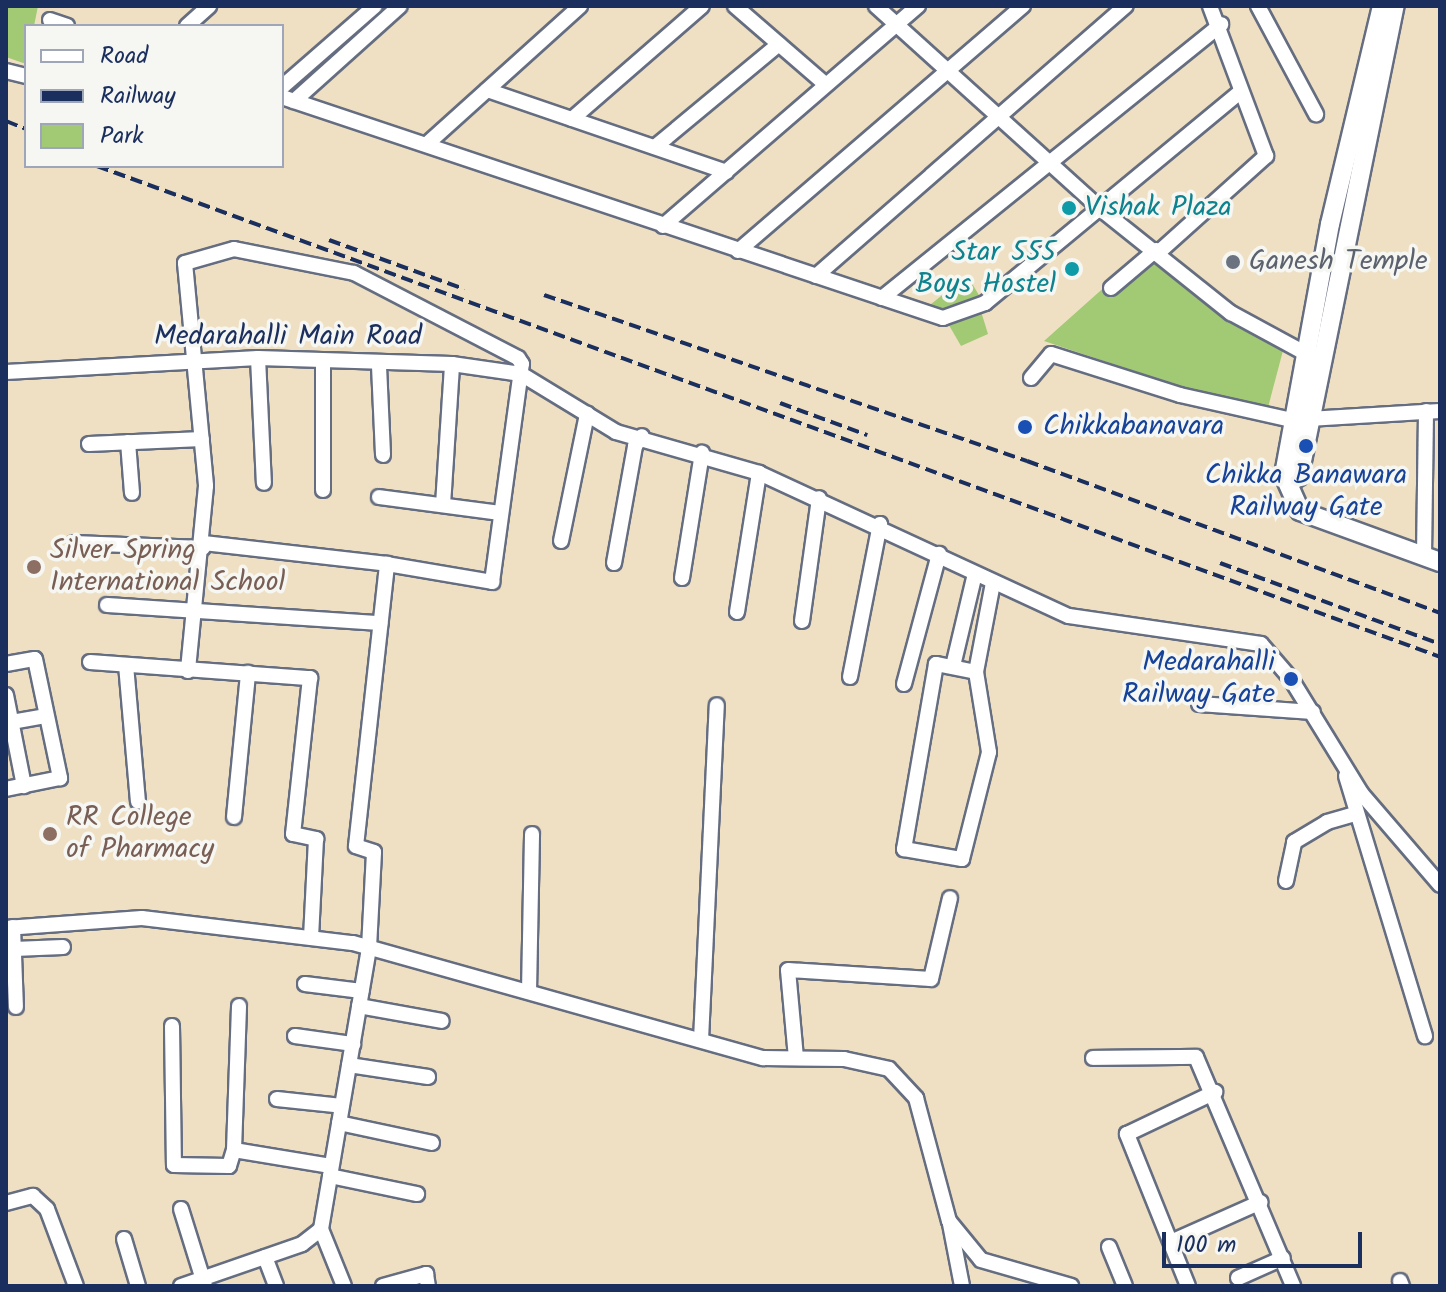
<!DOCTYPE html>
<style>
body{margin:0}
#map{position:relative;width:1446px;height:1292px;overflow:hidden;background:#efe0c3;font-family:Kalam,sans-serif}
div>[style]{position:absolute}
[style*='--x']{left:calc(var(--x)*1px);top:calc(var(--y)*1px);width:calc(var(--w)*1px);rotate:calc(var(--a)*1deg)}
.green>*{inset:0;background:#a2c974}
.roads{filter:drop-shadow(2px 0 #656d81) drop-shadow(-2px 0 #656d81) drop-shadow(0 2px #656d81) drop-shadow(0 -2px #656d81)}
.minor>*{height:14px;margin:-7px;padding:0 7px;transform-origin:7px;border-radius:7px;background:#fff}
.major>*{height:18px;margin:-9px;padding:0 9px;transform-origin:9px;border-radius:9px;background:#fff}
.rail>*{height:4px;margin-top:-2px;transform-origin:0;background:repeating-linear-gradient(90deg,#1b2f5e 0 12px,transparent 0 18px)}
.dots>*{width:22px;height:22px;translate:-50% -50%;box-sizing:border-box;border:4px solid #f6f6f2;border-radius:50%}
span{translate:-50% -50%;white-space:nowrap;text-align:center;line-height:1.15;-webkit-text-stroke:7px #f6f6f2;paint-order:stroke}
.culture-label{font-size:28px;color:#0d838f}
.left{translate:0 -50%;text-align:left}
.right{translate:-100% -50%;text-align:right}
.worship-label{font-size:28px;color:#5b616d}
.street-label{font-size:28px;color:#1b2f5e}
.transit-label{font-size:28px;color:#164399}
.education-label{font-size:28px;color:#785e54}
.frame{position:absolute;inset:0;border:8px solid #1b2f5e;pointer-events:none}
.legend{position:absolute;left:24px;top:24px;width:260px;height:144px;box-sizing:border-box;background:#f6f6f2;border:2px solid #9ea6b7;margin:0;padding:10px 14px;list-style:none;font-size:24px;color:#1b2f5e}
.legend li{display:flex;align-items:center;gap:16px;height:40px}
.legend b{width:40px;border:2px solid #9ea6b7}
.scale{position:absolute;left:1162px;top:1232px;width:200px;height:36px;box-sizing:border-box;border:4px solid #1b2f5e;border-top:0;padding-left:10px;font-size:24px;line-height:28px;white-space:nowrap;color:#1b2f5e;-webkit-text-stroke:6px #f6f6f2;paint-order:stroke}
</style>
<div id="map">
<div class="green">
<i style="clip-path:polygon(6px 6px,38px 6px,34px 26px,26px 26px,26px 64px,6px 57px)"></i>
<i style="clip-path:polygon(1145px 251px,1285px 343px,1266px 415px,1044px 341px)"></i>
<i style="clip-path:polygon(967px 275px,983px 302px,944px 315px,925px 309px)"></i>
<i style="clip-path:polygon(980px 308px,988px 334px,961px 346px,946px 320px)"></i>
</div>
<div class="roads">
<div class="minor">
<i style="--x:735;--y:6;--w:119;--a:40.9"></i>
<i style="--x:876;--y:6;--w:306;--a:42.1"></i>
<i style="--x:1103;--y:211;--w:164;--a:38.6"></i>
<i style="--x:1231;--y:313;--w:94;--a:28.5"></i>
<i style="--x:1258;--y:6;--w:123;--a:61.8"></i>
<i style="--x:50;--y:20;--w:18;--a:19"></i>
<i style="--x:187;--y:26;--w:30;--a:-42"></i>
<i style="--x:6;--y:71;--w:21;--a:14"></i>
<i style="--x:282;--y:87;--w:123;--a:-41.1"></i>
<i style="--x:487;--y:90;--w:253;--a:18.9"></i>
<i style="--x:282;--y:97;--w:697;--a:18.49"></i>
<i style="--x:943;--y:318;--w:45;--a:-19.7"></i>
<i style="--x:985;--y:303;--w:332;--a:-39.6"></i>
<i style="--x:294;--y:101;--w:142;--a:-41.9"></i>
<i style="--x:572;--y:119;--w:172;--a:-41"></i>
<i style="--x:427;--y:144;--w:206;--a:-42"></i>
<i style="--x:655;--y:147;--w:161;--a:-39.7"></i>
<i style="--x:663;--y:226;--w:337;--a:-40.8"></i>
<i style="--x:738;--y:251;--w:376;--a:-40.7"></i>
<i style="--x:1159;--y:252;--w:144;--a:-41.9"></i>
<i style="--x:1266;--y:156;--w:160;--a:-110.5"></i>
<i style="--x:816;--y:276;--w:411;--a:-41.1"></i>
<i style="--x:1111;--y:288;--w:59;--a:-40.2"></i>
<i style="--x:882;--y:298;--w:436;--a:-38.9"></i>
<i style="--x:258;--y:358;--w:125;--a:87.3"></i>
<i style="--x:323;--y:363;--w:127;--a:90"></i>
<i style="--x:379;--y:366;--w:89;--a:87.4"></i>
<i style="--x:6;--y:372;--w:252;--a:-3.2"></i>
<i style="--x:258;--y:358;--w:194;--a:1.8"></i>
<i style="--x:452;--y:364;--w:70;--a:8.2"></i>
<i style="--x:521;--y:374;--w:111;--a:31.4"></i>
<i style="--x:616;--y:432;--w:149;--a:16"></i>
<i style="--x:759;--y:473;--w:341;--a:24.8"></i>
<i style="--x:1069;--y:616;--w:194;--a:8.3"></i>
<i style="--x:1261;--y:644;--w:46;--a:49.4"></i>
<i style="--x:1291;--y:679;--w:134;--a:58.4"></i>
<i style="--x:1361;--y:793;--w:121;--a:49.3"></i>
<i style="--x:1031;--y:378;--w:31;--a:-50"></i>
<i style="--x:1051;--y:354;--w:135;--a:17.6"></i>
<i style="--x:1180;--y:395;--w:115;--a:12.6"></i>
<i style="--x:1292;--y:420;--w:148;--a:-3.5"></i>
<i style="--x:128;--y:442;--w:51;--a:85.5"></i>
<i style="--x:89;--y:444;--w:113;--a:-2.5"></i>
<i style="--x:379;--y:497;--w:123;--a:7.5"></i>
<i style="--x:443;--y:505;--w:141;--a:-86.3"></i>
<i style="--x:561;--y:541;--w:130;--a:-78.4"></i>
<i style="--x:74;--y:543;--w:129;--a:2.2"></i>
<i style="--x:204;--y:543;--w:184;--a:6.5"></i>
<i style="--x:1424;--y:556;--w:145;--a:-89.2"></i>
<i style="--x:614;--y:563;--w:119;--a:-79.8"></i>
<i style="--x:635;--y:446;--w:12;--a:-55"></i>
<i style="--x:682;--y:578;--w:127;--a:-80.9"></i>
<i style="--x:107;--y:605;--w:274;--a:3.8"></i>
<i style="--x:737;--y:612;--w:141;--a:-81"></i>
<i style="--x:802;--y:621;--w:124;--a:-82.1"></i>
<i style="--x:90;--y:662;--w:221;--a:4.2"></i>
<i style="--x:310;--y:678;--w:157;--a:96.2"></i>
<i style="--x:293;--y:834;--w:24;--a:12"></i>
<i style="--x:316;--y:839;--w:99;--a:92.9"></i>
<i style="--x:6;--y:664;--w:29;--a:-10"></i>
<i style="--x:35;--y:659;--w:122;--a:78.1"></i>
<i style="--x:60;--y:778;--w:55;--a:168.5"></i>
<i style="--x:126;--y:665;--w:137;--a:85"></i>
<i style="--x:953;--y:666;--w:95;--a:-76.6"></i>
<i style="--x:976;--y:672;--w:41;--a:-168.7"></i>
<i style="--x:936;--y:664;--w:188;--a:99.8"></i>
<i style="--x:904;--y:849;--w:59;--a:9.8"></i>
<i style="--x:962;--y:859;--w:110;--a:-75.8"></i>
<i style="--x:989;--y:752;--w:81;--a:-99.2"></i>
<i style="--x:976;--y:672;--w:91;--a:-79.2"></i>
<i style="--x:850;--y:677;--w:156;--a:-78.9"></i>
<i style="--x:904;--y:684;--w:135;--a:-74.9"></i>
<i style="--x:6;--y:695;--w:93;--a:78.8"></i>
<i style="--x:1199;--y:704;--w:114;--a:4"></i>
<i style="--x:6;--y:723;--w:41;--a:-9.9"></i>
<i style="--x:1346;--y:776;--w:272;--a:73.1"></i>
<i style="--x:234;--y:817;--w:145;--a:-84.4"></i>
<i style="--x:1286;--y:881;--w:40;--a:-78"></i>
<i style="--x:1294;--y:842;--w:39;--a:-31"></i>
<i style="--x:1327;--y:822;--w:29;--a:-16"></i>
<i style="--x:13;--y:927;--w:80;--a:87.9"></i>
<i style="--x:6;--y:928;--w:136;--a:-4.2"></i>
<i style="--x:142;--y:918;--w:212;--a:6.8"></i>
<i style="--x:353;--y:943;--w:426;--a:15.7"></i>
<i style="--x:763;--y:1058;--w:81;--a:0.7"></i>
<i style="--x:844;--y:1059;--w:46;--a:12.5"></i>
<i style="--x:889;--y:1069;--w:40;--a:47"></i>
<i style="--x:916;--y:1098;--w:127;--a:75"></i>
<i style="--x:949;--y:1221;--w:50;--a:50.6"></i>
<i style="--x:981;--y:1260;--w:94;--a:16.1"></i>
<i style="--x:14;--y:949;--w:49;--a:-2.3"></i>
<i style="--x:305;--y:984;--w:57;--a:7"></i>
<i style="--x:529;--y:992;--w:158;--a:-88.9"></i>
<i style="--x:359;--y:1006;--w:84;--a:10.2"></i>
<i style="--x:172;--y:1026;--w:139;--a:89.2"></i>
<i style="--x:174;--y:1165;--w:55;--a:1"></i>
<i style="--x:229;--y:1166;--w:17;--a:-73"></i>
<i style="--x:234;--y:1150;--w:98;--a:9.4"></i>
<i style="--x:295;--y:1036;--w:59;--a:7.9"></i>
<i style="--x:701;--y:1040;--w:335;--a:-87.3"></i>
<i style="--x:796;--y:1058;--w:88;--a:-95.2"></i>
<i style="--x:788;--y:970;--w:143;--a:3.6"></i>
<i style="--x:931;--y:979;--w:83;--a:-76.8"></i>
<i style="--x:1093;--y:1058;--w:103;--a:-0.6"></i>
<i style="--x:1196;--y:1057;--w:249;--a:67"></i>
<i style="--x:349;--y:1065;--w:80;--a:8.6"></i>
<i style="--x:277;--y:1099;--w:65;--a:6.1"></i>
<i style="--x:339;--y:1123;--w:95;--a:12.1"></i>
<i style="--x:234;--y:1150;--w:144;--a:-88"></i>
<i style="--x:330;--y:1176;--w:89;--a:11.7"></i>
<i style="--x:6;--y:1203;--w:28;--a:-15"></i>
<i style="--x:33;--y:1196;--w:19;--a:43"></i>
<i style="--x:47;--y:1209;--w:82;--a:69.4"></i>
<i style="--x:181;--y:1209;--w:81;--a:72.7"></i>
<i style="--x:950;--y:1224;--w:63;--a:79"></i>
<i style="--x:321;--y:1229;--w:61;--a:68"></i>
<i style="--x:124;--y:1239;--w:49;--a:73.4"></i>
<i style="--x:1171;--y:1242;--w:98;--a:-24"></i>
<i style="--x:1109;--y:1247;--w:42;--a:67.7"></i>
<i style="--x:265;--y:1257;--w:31;--a:69"></i>
<i style="--x:1238;--y:1278;--w:49;--a:-24"></i>
<i style="--x:1400;--y:1281;--w:5;--a:68"></i>
<i style="--x:181;--y:1286;--w:128;--a:-19.1"></i>
<i style="--x:302;--y:1244;--w:24;--a:-38"></i>
<i style="--x:321;--y:1229;--w:285;--a:-80.3"></i>
<i style="--x:369;--y:948;--w:96;--a:-87"></i>
<i style="--x:374;--y:852;--w:19;--a:-162"></i>
<i style="--x:356;--y:846;--w:284;--a:-83.7"></i>
<i style="--x:387;--y:564;--w:107;--a:9.7"></i>
<i style="--x:492;--y:582;--w:220;--a:-82.2"></i>
<i style="--x:522;--y:364;--w:7;--a:-124"></i>
<i style="--x:518;--y:358;--w:185;--a:-152.6"></i>
<i style="--x:354;--y:273;--w:122;--a:-168.7"></i>
<i style="--x:234;--y:249;--w:51;--a:164.1"></i>
<i style="--x:185;--y:263;--w:224;--a:84.6"></i>
<i style="--x:206;--y:486;--w:186;--a:95.6"></i>
<i style="--x:383;--y:1286;--w:45;--a:-15.6"></i>
<i style="--x:426;--y:1274;--w:12;--a:81"></i>
<i style="--x:1188;--y:1286;--w:164;--a:-111.9"></i>
<i style="--x:1127;--y:1134;--w:98;--a:-25.5"></i>
</div>
<div class="major">
<i style="--x:1382;--y:6;--w:224;--a:103.4"></i>
<i style="--x:1330;--y:224;--w:255;--a:100.4"></i>
<i style="--x:1284;--y:475;--w:39;--a:66"></i>
<i style="--x:1300;--y:511;--w:149;--a:20"></i>
<i style="--x:1289;--y:483;--w:12;--a:-35"></i>
<i style="--x:1299;--y:476;--w:480;--a:-78.5"></i>
</div>
</div>
<div class="rail">
<i style="--x:6;--y:121;--w:22;--a:22"></i>
<i style="--x:97;--y:166;--w:1430;--a:20.08"></i>
<i style="--x:329;--y:240;--w:144;--a:19.9"></i>
<i style="--x:544;--y:295;--w:511;--a:18.97"></i>
<i style="--x:1027;--y:461;--w:440;--a:20.2"></i>
<i style="--x:780;--y:403;--w:93;--a:20.2"></i>
<i style="--x:1220;--y:563;--w:234;--a:20.2"></i>
</div>
<div class="dots">
<i style="left:1069px;top:208px;background:#0f9aa8"></i>
<i style="left:1233px;top:262px;background:#6b7280"></i>
<i style="left:1072px;top:269px;background:#0f9aa8"></i>
<i style="left:1025px;top:427px;background:#1a4fb4"></i>
<i style="left:1306px;top:446px;background:#1a4fb4"></i>
<i style="left:34px;top:567px;background:#8d6e63"></i>
<i style="left:1291px;top:679px;background:#1a4fb4"></i>
<i style="left:50px;top:834px;background:#8d6e63"></i>
</div>
<div class="culture-label">
<span class="left" style="left:1085px;top:208px">Vishak Plaza</span>
<span class="right" style="left:1056px;top:269px">Star 555<br>Boys Hostel</span>
</div>
<div class="worship-label">
<span class="left" style="left:1249px;top:262px">Ganesh Temple</span>
</div>
<div class="street-label">
<span style="left:288px;top:337px">Medarahalli Main Road</span>
</div>
<div class="transit-label">
<span class="left" style="left:1043px;top:427px">Chikkabanavara</span>
<span style="left:1306px;top:492px">Chikka Banawara<br>Railway Gate</span>
<span class="right" style="left:1275px;top:679px">Medarahalli<br>Railway Gate</span>
</div>
<div class="education-label">
<span class="left" style="left:50px;top:567px">Silver Spring<br>International School</span>
<span class="left" style="left:66px;top:834px">RR College<br>of Pharmacy</span>
</div>
<div class="frame"></div>
<ul class="legend">
<li><b style="height:10px;background:#fff"></b>Road</li>
<li><b style="height:10px;background:#1b2f5e"></b>Railway</li>
<li><b style="height:22px;background:#a2c974"></b>Park</li>
</ul>
<div class="scale">100 m</div>
</div>
